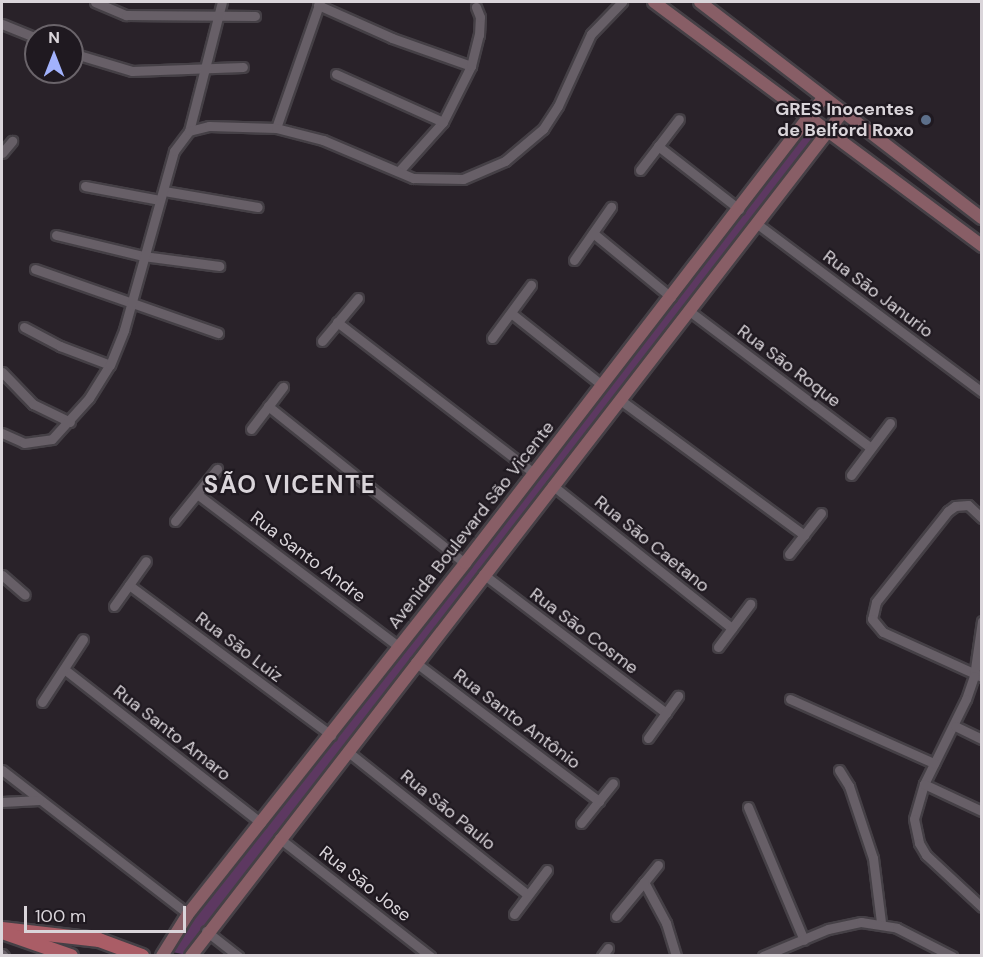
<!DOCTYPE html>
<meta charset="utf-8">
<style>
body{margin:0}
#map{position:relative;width:983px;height:957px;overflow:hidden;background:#292229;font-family:"DM Sans",sans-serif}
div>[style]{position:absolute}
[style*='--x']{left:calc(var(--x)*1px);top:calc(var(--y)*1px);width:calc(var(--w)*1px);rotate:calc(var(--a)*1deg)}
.green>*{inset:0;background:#5d3861}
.roads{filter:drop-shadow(2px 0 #454046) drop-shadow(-2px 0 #454046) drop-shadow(0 2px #454046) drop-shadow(0 -2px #454046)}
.street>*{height:9px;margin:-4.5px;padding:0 4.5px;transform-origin:4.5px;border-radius:4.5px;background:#675f67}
.secondary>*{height:12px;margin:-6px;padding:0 6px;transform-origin:6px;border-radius:6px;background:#885e66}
.primary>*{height:14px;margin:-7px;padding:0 7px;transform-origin:7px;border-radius:7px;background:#aa5d66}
.dots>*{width:16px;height:16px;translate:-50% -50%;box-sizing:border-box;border:3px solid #1f1920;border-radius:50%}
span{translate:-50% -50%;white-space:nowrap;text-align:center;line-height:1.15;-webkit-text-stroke:4.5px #1f1920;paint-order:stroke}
.poi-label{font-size:18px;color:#dad5da;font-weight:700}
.right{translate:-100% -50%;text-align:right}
.street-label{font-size:18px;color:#dad5da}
.district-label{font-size:24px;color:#dad5da;font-weight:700;letter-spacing:1.5px}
.frame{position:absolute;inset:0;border:3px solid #dad5da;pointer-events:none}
.north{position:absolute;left:24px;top:24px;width:60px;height:60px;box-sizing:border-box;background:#1f1920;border:2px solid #6a646a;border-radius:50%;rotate:0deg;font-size:16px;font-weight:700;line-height:24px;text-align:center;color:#dad5da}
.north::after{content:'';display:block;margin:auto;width:21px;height:27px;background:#a2b2fd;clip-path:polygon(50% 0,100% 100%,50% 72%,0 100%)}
.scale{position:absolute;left:24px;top:906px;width:162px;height:27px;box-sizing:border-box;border:3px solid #dad5da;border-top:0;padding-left:8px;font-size:18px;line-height:21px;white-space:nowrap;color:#dad5da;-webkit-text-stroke:4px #1f1920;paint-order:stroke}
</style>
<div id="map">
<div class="green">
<i style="clip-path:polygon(805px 126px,819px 134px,187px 955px,172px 952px,169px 947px)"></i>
</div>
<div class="roads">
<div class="street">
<i style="--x:95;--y:2;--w:34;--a:23"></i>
<i style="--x:126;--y:15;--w:129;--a:0.4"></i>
<i style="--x:318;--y:5;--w:81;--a:24"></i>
<i style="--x:392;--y:38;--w:84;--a:19.5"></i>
<i style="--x:471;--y:66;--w:63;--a:116.6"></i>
<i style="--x:443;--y:122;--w:66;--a:131.9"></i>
<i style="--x:2;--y:24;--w:37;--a:22"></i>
<i style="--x:72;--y:53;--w:63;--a:16.7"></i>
<i style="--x:132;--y:71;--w:111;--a:-2.1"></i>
<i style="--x:471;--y:66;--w:32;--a:-76"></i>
<i style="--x:479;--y:35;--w:18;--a:-87"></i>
<i style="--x:480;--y:17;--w:11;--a:-112"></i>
<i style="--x:336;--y:74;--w:117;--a:24.2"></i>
<i style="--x:276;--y:128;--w:133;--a:-70.8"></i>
<i style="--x:189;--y:131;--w:133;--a:-75.7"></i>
<i style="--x:658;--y:146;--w:103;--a:37.9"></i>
<i style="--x:2;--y:153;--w:16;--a:-50"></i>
<i style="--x:640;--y:170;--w:64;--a:-52.6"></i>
<i style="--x:85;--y:186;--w:76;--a:10.6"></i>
<i style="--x:164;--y:191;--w:95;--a:9.7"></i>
<i style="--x:756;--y:223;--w:282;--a:36.8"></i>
<i style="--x:593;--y:233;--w:101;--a:39.4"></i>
<i style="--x:56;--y:235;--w:89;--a:13.6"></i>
<i style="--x:143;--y:256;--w:77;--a:7.5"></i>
<i style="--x:574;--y:260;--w:65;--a:-55.1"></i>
<i style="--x:35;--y:269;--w:194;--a:19.3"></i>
<i style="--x:688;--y:310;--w:229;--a:37"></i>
<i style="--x:511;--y:313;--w:116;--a:38.4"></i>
<i style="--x:337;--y:322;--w:248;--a:37.5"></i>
<i style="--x:24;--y:327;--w:41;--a:27.8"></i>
<i style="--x:60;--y:346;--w:53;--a:20.8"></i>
<i style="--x:492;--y:338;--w:66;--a:-53.7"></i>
<i style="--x:322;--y:341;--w:56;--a:-50.1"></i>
<i style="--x:2;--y:372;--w:45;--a:45.9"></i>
<i style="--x:33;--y:404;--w:41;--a:25.9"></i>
<i style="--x:619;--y:399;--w:230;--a:36.3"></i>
<i style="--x:268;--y:406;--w:252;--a:38.6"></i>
<i style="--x:251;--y:429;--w:53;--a:-52.7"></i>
<i style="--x:2;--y:433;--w:24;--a:24"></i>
<i style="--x:24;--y:443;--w:28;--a:-8"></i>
<i style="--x:52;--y:439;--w:55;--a:-47.9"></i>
<i style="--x:89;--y:398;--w:39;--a:-58"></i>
<i style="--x:110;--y:365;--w:38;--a:-68"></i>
<i style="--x:124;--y:330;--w:186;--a:-74.4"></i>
<i style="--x:174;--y:151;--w:25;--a:-53"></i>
<i style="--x:189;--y:131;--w:21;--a:-14"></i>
<i style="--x:209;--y:126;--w:67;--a:1.7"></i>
<i style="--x:276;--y:128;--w:49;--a:14.3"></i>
<i style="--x:323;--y:140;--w:98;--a:22.9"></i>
<i style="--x:413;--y:178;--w:50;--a:1.1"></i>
<i style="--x:463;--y:179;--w:46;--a:-23.2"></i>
<i style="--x:505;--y:161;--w:50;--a:-40.1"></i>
<i style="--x:543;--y:129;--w:27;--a:-57"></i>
<i style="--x:558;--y:106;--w:79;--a:-65.4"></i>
<i style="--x:591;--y:34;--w:45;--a:-45.9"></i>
<i style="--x:851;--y:475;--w:65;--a:-53.1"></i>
<i style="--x:552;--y:485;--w:230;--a:38.5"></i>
<i style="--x:197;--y:494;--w:253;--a:37.1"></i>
<i style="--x:982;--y:518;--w:19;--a:-137"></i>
<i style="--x:968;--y:505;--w:13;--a:176"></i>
<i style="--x:955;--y:506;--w:9;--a:144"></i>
<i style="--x:948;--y:511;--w:116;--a:128.4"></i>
<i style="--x:876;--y:602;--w:17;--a:103"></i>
<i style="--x:872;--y:619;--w:17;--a:50"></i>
<i style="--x:883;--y:632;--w:109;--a:24.4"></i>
<i style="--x:175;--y:521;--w:67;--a:-51.1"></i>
<i style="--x:789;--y:554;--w:52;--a:-52"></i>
<i style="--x:483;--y:574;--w:230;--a:37.2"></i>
<i style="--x:2;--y:575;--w:30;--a:41"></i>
<i style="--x:129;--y:585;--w:252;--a:36.6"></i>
<i style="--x:114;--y:606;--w:55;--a:-54.6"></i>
<i style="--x:982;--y:621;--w:56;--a:98.3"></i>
<i style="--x:974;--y:676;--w:24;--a:109"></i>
<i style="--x:966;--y:699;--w:95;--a:116.3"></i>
<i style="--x:924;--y:784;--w:36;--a:106"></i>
<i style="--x:914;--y:819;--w:25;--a:78"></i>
<i style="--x:919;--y:843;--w:14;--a:60"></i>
<i style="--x:926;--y:855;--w:76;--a:42.9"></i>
<i style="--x:718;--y:647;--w:54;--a:-53.3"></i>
<i style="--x:415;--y:662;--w:231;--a:37.1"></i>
<i style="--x:64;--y:669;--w:250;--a:38"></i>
<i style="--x:790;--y:699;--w:158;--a:24"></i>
<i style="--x:42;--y:702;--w:75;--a:-56.9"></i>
<i style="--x:955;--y:726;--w:30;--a:26"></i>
<i style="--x:648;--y:738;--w:52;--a:-54.5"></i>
<i style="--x:347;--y:751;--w:231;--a:38.5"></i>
<i style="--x:2;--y:770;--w:235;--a:37.7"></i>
<i style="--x:839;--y:770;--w:19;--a:58"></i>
<i style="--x:849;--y:786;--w:76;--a:71.6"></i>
<i style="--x:873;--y:858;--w:64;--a:82.9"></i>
<i style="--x:924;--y:784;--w:64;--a:25"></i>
<i style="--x:2;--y:802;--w:37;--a:-3"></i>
<i style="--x:748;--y:807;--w:144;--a:67.2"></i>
<i style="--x:581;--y:823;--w:51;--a:-51.3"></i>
<i style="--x:279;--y:838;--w:192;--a:38"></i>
<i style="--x:658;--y:865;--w:22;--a:129"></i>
<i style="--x:644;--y:882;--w:47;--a:61.8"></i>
<i style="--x:666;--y:923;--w:34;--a:73"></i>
<i style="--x:514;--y:914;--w:55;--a:-53.1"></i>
<i style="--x:616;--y:916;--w:44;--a:-50.5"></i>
<i style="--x:206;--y:931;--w:41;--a:38"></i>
<i style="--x:2;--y:954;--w:3;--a:45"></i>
<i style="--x:602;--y:956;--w:10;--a:-53"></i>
<i style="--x:763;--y:956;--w:70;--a:-22.6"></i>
<i style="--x:828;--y:929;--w:34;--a:-12"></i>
<i style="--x:861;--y:922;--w:36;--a:9"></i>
<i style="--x:897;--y:928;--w:62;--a:27"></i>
</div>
<div class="secondary">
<i style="--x:654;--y:2;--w:409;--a:36.6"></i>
<i style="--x:700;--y:2;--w:355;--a:37.5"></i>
<i style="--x:162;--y:956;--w:49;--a:-58.2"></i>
<i style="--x:188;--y:914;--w:447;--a:-51.7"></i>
<i style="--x:465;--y:563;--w:587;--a:-52.41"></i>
<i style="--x:191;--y:956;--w:1065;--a:-52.32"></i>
</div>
<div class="primary">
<i style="--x:2;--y:929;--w:98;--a:6.5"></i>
<i style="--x:99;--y:940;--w:46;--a:20.4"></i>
<i style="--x:2;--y:932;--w:73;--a:19.2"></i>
</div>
</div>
<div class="dots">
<i style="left:926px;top:120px;background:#5c6f8a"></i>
</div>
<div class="poi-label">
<span class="right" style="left:914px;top:120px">GRES Inocentes<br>de Belford Roxo</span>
</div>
<div class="street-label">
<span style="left:878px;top:294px;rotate:37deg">Rua Sāo Janurio</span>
<span style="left:789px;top:366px;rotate:37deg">Rua Sāo Roque</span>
<span style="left:471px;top:525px;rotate:-52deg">Avenida Boulevard São Vicente</span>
<span style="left:652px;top:544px;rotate:39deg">Rua Sāo Caetano</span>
<span style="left:308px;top:557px;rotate:37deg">Rua Santo Andre</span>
<span style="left:584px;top:631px;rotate:37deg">Rua Sāo Cosme</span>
<span style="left:239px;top:647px;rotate:37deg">Rua Sāo Luiz</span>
<span style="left:517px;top:719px;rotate:37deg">Rua Santo Antônio</span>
<span style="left:172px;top:733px;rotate:38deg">Rua Santo Amaro</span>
<span style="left:448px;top:810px;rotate:39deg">Rua Sāo Paulo</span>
<span style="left:365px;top:884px;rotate:38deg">Rua Sāo Jose</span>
</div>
<div class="district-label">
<span style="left:290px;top:485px">SÃO VICENTE</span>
</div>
<div class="frame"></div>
<div class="north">N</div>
<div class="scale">100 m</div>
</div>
